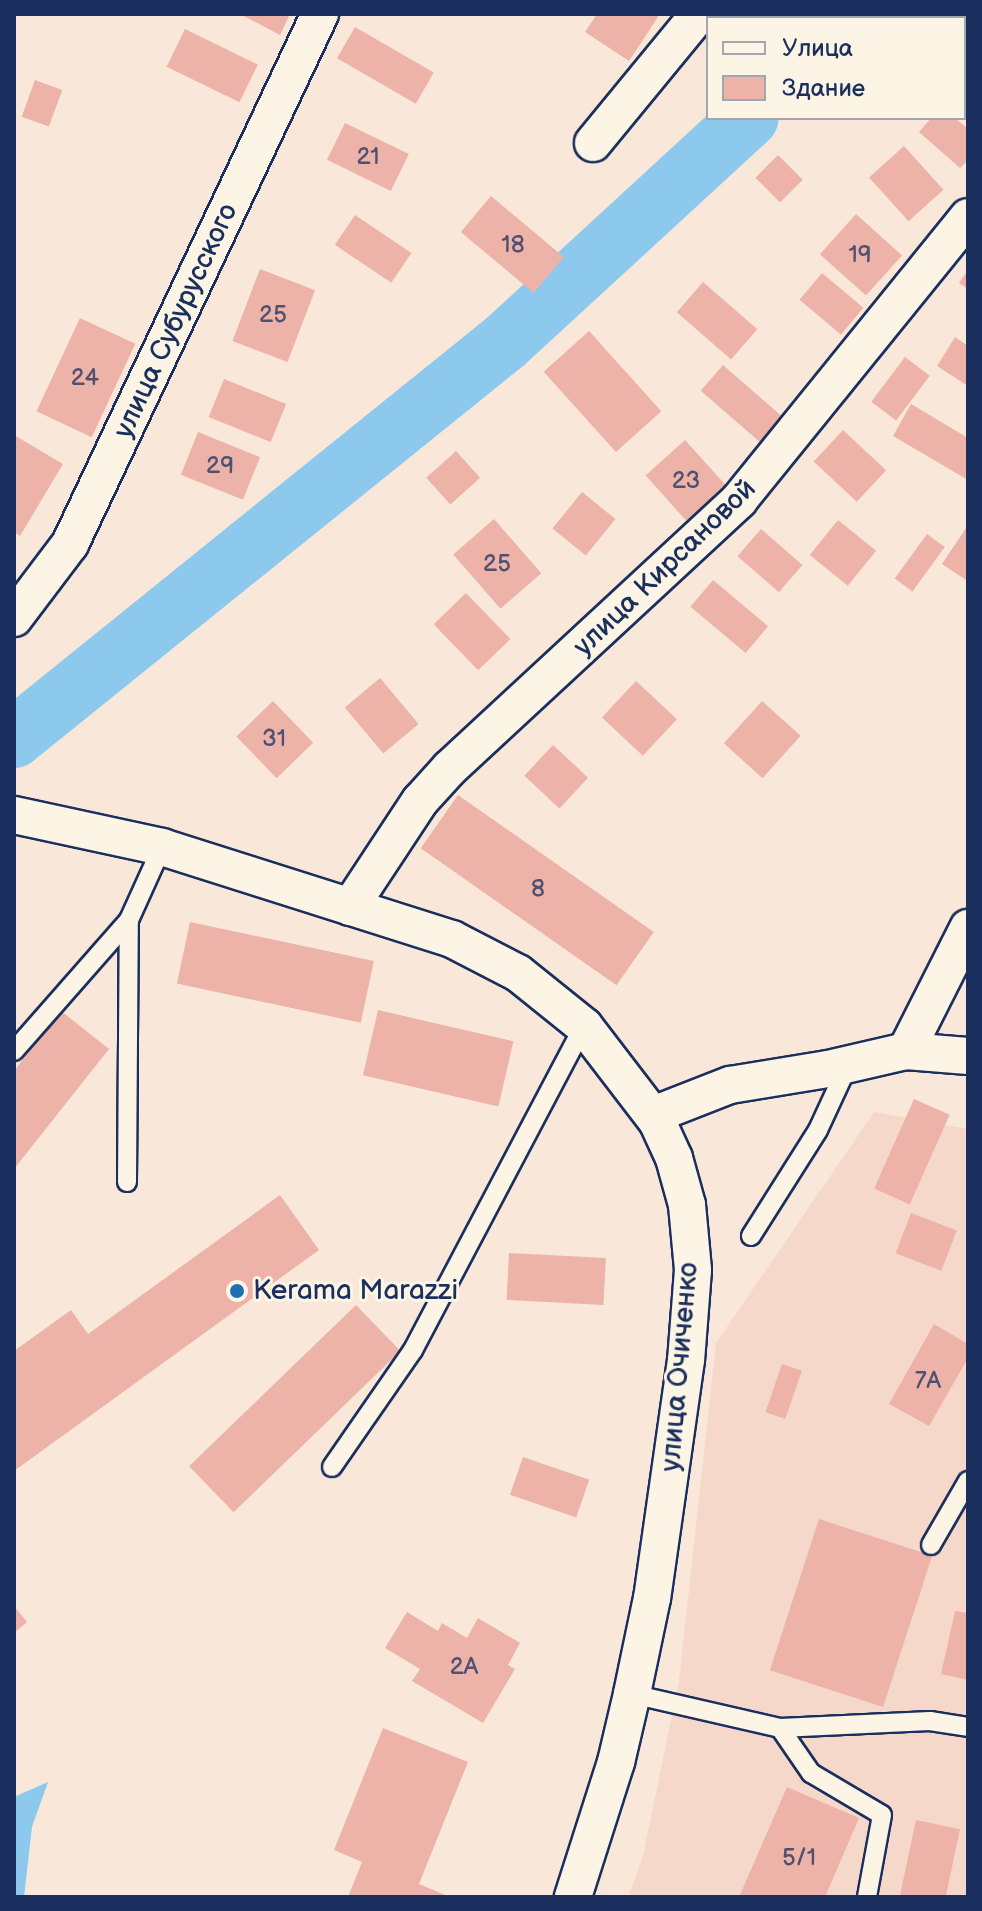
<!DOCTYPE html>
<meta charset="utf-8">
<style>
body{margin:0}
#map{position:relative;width:982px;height:1911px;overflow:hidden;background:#f9e8d9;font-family:"Balsamiq Sans",sans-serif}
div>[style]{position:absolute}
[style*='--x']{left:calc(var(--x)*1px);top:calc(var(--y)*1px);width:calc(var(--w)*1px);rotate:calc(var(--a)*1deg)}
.built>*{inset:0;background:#f5d8ca}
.water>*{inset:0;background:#8dc9ed}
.river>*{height:60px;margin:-30px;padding:0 30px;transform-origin:30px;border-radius:30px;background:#8dc9ed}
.building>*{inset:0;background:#edb3a8;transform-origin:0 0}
.roads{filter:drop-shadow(2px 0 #1b2f5e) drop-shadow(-2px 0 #1b2f5e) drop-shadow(0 2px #1b2f5e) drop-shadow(0 -2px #1b2f5e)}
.service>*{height:18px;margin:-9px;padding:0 9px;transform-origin:9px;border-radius:9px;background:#fcf5e5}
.minor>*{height:36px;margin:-18px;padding:0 18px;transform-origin:18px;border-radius:18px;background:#fcf5e5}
.dots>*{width:22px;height:22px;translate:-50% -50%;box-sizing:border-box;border:4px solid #fcf5e5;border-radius:50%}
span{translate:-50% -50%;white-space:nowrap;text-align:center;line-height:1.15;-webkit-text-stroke:6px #fcf5e5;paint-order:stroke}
.number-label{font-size:24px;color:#505070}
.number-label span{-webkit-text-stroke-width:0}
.street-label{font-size:28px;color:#1b2f5e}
.poi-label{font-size:28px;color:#1b2f5e}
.left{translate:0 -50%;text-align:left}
.frame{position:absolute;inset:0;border:16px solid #1b2f5e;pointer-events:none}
.legend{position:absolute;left:706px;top:16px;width:260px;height:104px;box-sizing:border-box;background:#fcf5e5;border:2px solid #a2a6af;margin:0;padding:10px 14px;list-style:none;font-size:24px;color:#1b2f5e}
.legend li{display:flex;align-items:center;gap:16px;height:40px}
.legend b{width:40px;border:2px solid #a2a6af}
</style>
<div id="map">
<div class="built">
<i style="clip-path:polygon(874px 1112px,968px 1129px,968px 1897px,628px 1897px,643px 1856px,679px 1681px,716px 1343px)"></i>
</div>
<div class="water">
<i style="clip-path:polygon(48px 1782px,32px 1827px,24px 1897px,14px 1897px,14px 1797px)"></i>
</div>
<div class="river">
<i style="--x:846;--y:18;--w:5;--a:-53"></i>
<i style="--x:14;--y:738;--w:631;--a:-38.89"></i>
<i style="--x:505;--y:342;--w:331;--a:-42.6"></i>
</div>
<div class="building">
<i style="clip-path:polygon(240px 14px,290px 14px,280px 35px)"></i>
<i style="clip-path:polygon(597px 14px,654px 14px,658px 17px,629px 61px,585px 32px)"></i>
<i style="left:355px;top:27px;width:91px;height:36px;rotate:30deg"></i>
<i style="left:185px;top:29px;width:81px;height:42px;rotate:26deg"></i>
<i style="left:35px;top:80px;width:29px;height:39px;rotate:20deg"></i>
<i style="clip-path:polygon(931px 118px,955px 118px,968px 129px,968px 160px,960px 168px,919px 132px)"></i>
<i style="left:345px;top:123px;width:71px;height:41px;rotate:26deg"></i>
<i style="left:904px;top:146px;width:59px;height:47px;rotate:48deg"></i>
<i style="left:778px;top:155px;width:35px;height:32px;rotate:45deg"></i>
<i style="left:491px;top:196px;width:95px;height:47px;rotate:40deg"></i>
<i style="left:856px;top:214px;width:62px;height:54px;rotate:42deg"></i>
<i style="left:355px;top:215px;width:68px;height:36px;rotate:34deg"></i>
<i style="left:260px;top:269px;width:59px;height:77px;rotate:21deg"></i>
<i style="clip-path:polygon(968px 270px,968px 289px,959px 283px)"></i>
<i style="left:822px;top:273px;width:54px;height:35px;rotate:40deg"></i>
<i style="left:703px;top:282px;width:72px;height:40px;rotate:41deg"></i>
<i style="left:80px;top:318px;width:61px;height:103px;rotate:25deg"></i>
<i style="left:589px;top:331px;width:108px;height:61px;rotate:48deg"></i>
<i style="clip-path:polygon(955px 337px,968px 346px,968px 386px,937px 366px)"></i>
<i style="left:905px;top:357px;width:31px;height:56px;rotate:37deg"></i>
<i style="left:723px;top:365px;width:81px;height:34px;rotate:41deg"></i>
<i style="left:224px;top:379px;width:67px;height:41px;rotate:22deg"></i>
<i style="clip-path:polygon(911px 404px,968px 438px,968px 480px,893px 436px)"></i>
<i style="left:843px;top:430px;width:59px;height:43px;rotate:43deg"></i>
<i style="left:198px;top:432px;width:67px;height:46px;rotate:22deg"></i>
<i style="clip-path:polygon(14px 435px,63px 464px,20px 536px,14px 532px)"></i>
<i style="left:685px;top:440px;width:61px;height:53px;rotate:48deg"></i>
<i style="left:456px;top:451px;width:36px;height:40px;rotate:48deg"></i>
<i style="left:582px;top:492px;width:43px;height:47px;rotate:39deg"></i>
<i style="left:494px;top:519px;width:72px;height:54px;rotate:49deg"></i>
<i style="left:838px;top:520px;width:49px;height:45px;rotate:39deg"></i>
<i style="clip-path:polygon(968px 525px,968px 577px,966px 580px,942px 564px)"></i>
<i style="left:761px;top:529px;width:55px;height:36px;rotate:41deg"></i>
<i style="left:927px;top:534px;width:22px;height:55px;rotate:36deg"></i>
<i style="left:713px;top:580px;width:72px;height:35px;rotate:40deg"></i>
<i style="left:466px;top:593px;width:64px;height:45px;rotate:46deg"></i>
<i style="left:380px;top:678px;width:60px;height:46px;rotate:50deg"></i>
<i style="left:636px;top:681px;width:56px;height:50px;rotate:43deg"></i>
<i style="left:273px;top:701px;width:58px;height:51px;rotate:46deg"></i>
<i style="left:762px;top:701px;width:52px;height:57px;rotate:42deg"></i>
<i style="left:553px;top:745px;width:48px;height:42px;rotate:43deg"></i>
<i style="left:458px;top:795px;width:239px;height:65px;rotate:35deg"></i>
<i style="left:190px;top:922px;width:188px;height:63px;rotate:12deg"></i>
<i style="left:378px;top:1010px;width:139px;height:67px;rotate:13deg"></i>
<i style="clip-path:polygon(61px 1011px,109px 1049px,14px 1169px,14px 1071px)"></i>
<i style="left:914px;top:1099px;width:39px;height:98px;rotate:24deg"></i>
<i style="clip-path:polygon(280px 1195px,319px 1250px,14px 1471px,14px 1351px,71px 1310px,88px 1334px)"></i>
<i style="left:911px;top:1213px;width:49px;height:43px;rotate:21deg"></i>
<i style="left:509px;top:1253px;width:97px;height:47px;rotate:3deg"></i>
<i style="left:356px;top:1305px;width:64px;height:232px;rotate:46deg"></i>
<i style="clip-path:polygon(934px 1324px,968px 1344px,968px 1358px,929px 1426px,889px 1404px)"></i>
<i style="left:782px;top:1364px;width:21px;height:51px;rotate:19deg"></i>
<i style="left:523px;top:1457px;width:70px;height:40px;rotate:19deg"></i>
<i style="left:819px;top:1519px;width:119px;height:159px;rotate:18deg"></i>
<i style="clip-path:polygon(14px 1606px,27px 1622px,14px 1633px)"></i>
<i style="clip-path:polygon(955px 1611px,968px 1613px,968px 1680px,941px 1674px)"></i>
<i style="clip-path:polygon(407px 1612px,438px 1631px,442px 1623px,467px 1638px,478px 1618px,520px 1643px,508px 1665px,515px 1669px,483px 1723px,412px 1681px,420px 1669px,385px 1648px)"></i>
<i style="clip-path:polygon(383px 1728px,468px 1762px,419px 1884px,450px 1897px,348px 1897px,362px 1862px,334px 1850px)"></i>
<i style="clip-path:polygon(787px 1787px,859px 1818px,825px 1897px,739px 1897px)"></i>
<i style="left:916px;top:1820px;width:45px;height:79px;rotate:12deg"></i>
</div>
<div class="roads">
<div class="service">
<i style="--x:14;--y:1051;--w:174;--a:-48.7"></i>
<i style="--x:129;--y:920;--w:80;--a:-65.7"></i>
<i style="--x:127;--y:1182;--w:262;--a:-89.6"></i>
<i style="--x:751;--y:1236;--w:125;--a:-57.7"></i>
<i style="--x:818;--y:1130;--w:72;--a:-65.2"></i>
<i style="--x:332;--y:1467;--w:142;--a:-55.3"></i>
<i style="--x:413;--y:1350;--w:366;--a:-62.2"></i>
<i style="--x:931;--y:1545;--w:74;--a:-60"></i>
<i style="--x:632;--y:1694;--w:152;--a:12.9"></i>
<i style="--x:780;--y:1728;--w:55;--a:55.4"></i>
<i style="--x:811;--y:1773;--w:82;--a:30.6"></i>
<i style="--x:882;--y:1815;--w:83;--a:100.4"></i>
<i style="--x:780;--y:1728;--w:150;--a:-2.7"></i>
<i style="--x:930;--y:1721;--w:38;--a:9"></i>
</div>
<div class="minor">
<i style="--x:593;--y:143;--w:167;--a:-50.6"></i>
<i style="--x:14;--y:618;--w:93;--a:-52.9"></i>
<i style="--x:70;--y:544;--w:586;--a:-64.75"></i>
<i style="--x:14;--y:815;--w:151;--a:12.2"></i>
<i style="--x:162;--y:847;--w:304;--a:17.6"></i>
<i style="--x:452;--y:939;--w:74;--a:27.3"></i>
<i style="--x:518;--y:973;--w:85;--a:38.8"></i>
<i style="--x:584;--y:1026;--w:120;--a:52.5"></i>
<i style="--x:657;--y:1121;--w:41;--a:65.3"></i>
<i style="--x:674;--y:1158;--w:49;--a:74.5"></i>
<i style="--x:687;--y:1205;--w:65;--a:84.7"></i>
<i style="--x:693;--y:1270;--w:90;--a:94.4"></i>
<i style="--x:686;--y:1360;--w:240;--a:98.1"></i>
<i style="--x:652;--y:1598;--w:98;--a:101.8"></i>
<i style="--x:632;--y:1694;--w:70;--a:103.2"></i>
<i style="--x:616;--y:1762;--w:142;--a:107.7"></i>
<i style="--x:350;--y:907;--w:127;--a:-56.6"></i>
<i style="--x:420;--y:801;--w:45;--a:-47.7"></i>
<i style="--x:450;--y:768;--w:394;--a:-42.8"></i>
<i style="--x:739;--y:500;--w:364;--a:-51"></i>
<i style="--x:906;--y:1051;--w:138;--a:-63.2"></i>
<i style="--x:653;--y:1115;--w:83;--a:-21.3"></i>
<i style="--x:730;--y:1085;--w:99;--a:-9.3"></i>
<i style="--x:828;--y:1069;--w:80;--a:-13"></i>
<i style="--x:906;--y:1051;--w:62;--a:4.6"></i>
</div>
</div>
<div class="dots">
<i style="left:237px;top:1291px;background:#1f6fb2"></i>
</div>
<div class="number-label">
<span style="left:368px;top:157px">21</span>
<span style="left:513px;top:245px">18</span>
<span style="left:860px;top:255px">19</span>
<span style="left:273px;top:315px">25</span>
<span style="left:85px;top:378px">24</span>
<span style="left:220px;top:466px">29</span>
<span style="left:686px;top:481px">23</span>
<span style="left:497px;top:564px">25</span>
<span style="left:274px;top:739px">31</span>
<span style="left:538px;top:889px">8</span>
<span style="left:928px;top:1381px">7А</span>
<span style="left:464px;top:1667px">2А</span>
<span style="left:799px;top:1858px">5/1</span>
</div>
<div class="street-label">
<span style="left:176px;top:321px;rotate:-65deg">улица Субурусского</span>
<span style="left:665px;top:568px;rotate:-44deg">улица Кирсановой</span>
<span style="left:680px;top:1367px;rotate:-85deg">улица Очиченко</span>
</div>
<div class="poi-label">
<span class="left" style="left:253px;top:1291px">Kerama Marazzi</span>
</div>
<div class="frame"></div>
<ul class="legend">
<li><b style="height:10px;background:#fcf5e5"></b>Улица</li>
<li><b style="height:22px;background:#edb3a8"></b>Здание</li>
</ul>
</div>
